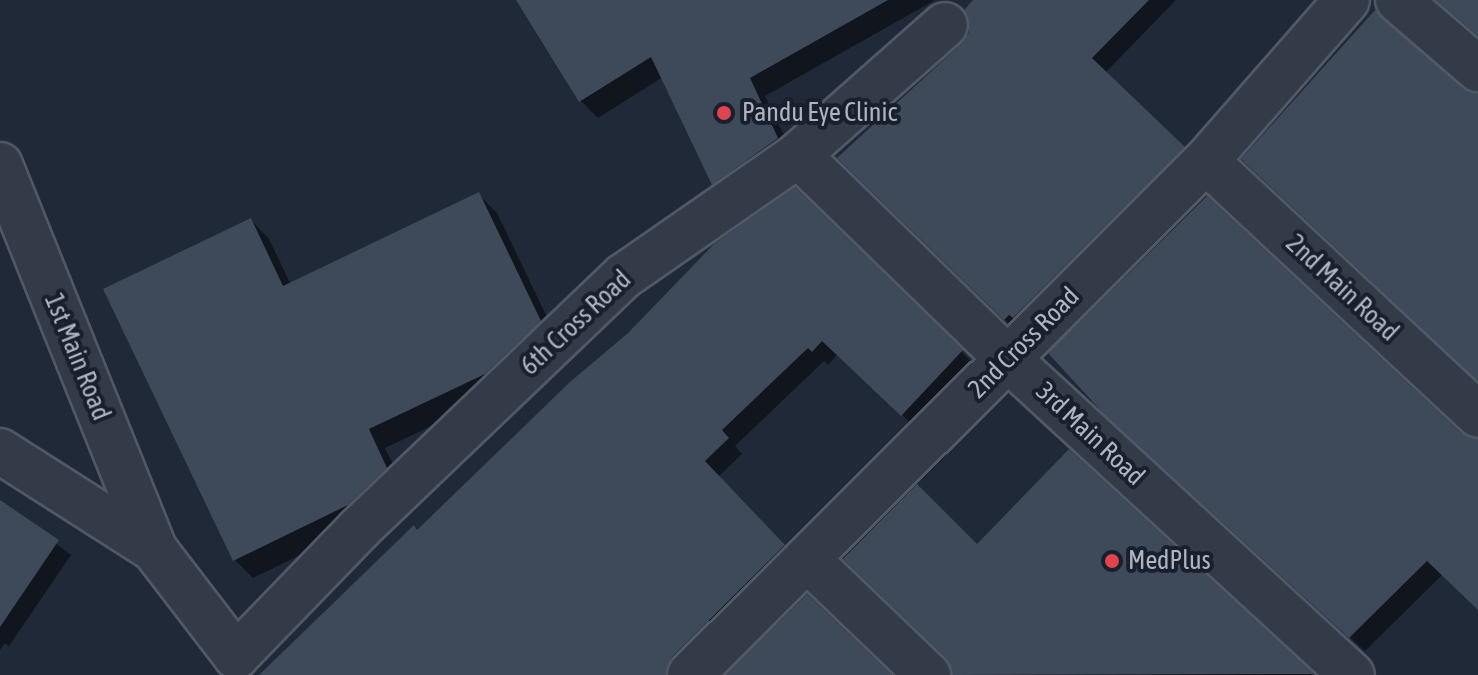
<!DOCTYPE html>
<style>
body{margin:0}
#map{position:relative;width:1478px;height:675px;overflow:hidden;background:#202937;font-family:"Asap Condensed",sans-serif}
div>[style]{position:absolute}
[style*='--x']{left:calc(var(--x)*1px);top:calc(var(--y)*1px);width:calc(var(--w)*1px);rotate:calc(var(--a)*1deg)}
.shadow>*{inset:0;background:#0007}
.building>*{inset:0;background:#3e495a}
.roads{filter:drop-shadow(2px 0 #515866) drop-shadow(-2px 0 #515866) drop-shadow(0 2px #515866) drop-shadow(0 -2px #515866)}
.minor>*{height:44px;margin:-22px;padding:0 22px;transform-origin:22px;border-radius:22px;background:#333b48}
.dots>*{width:22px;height:22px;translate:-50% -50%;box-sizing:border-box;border:4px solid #19202c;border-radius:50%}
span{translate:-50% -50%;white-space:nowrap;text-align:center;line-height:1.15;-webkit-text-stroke:8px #19202c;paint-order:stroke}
.poi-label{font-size:26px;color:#adb5c5}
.left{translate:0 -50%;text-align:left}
.street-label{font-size:26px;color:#adb5c5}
</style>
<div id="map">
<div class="shadow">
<i style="clip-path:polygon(518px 0,935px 0,765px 96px,794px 156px,730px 200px,713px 183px,663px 77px,598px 118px,581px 101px)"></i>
<i style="clip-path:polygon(975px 0,1176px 0,1105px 73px,1197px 162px,1019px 333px,840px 158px,964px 44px,971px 33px)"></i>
<i style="clip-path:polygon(795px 190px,976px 366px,917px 429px,838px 354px,828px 365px,824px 361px,735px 446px,742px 454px,718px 477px,798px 561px,685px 675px,290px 675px,418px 531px)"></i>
<i style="clip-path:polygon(479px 195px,497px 213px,558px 340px,503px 392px,385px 448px,404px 487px,366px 523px,253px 578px,235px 560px,251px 220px,269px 239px,291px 285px)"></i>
<i style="clip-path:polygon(1122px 428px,1478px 439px,1478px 608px,1443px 574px,1365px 651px)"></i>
<i style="clip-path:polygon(1070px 452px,1312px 675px,953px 675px,948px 657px,977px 547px)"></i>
<i style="clip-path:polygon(0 501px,71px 555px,9px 646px,5px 643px,0 650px)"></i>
</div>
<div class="building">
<i style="clip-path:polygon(516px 0,888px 0,750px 78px,778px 138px,712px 185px,651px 57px,579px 102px)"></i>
<i style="clip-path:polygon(973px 0,1149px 0,1092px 58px,1185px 147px,1013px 318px,1009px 315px,1004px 320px,837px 158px,962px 43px,969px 32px,964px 10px)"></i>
<i style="clip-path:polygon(1436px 0,1478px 0,1478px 36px)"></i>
<i style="clip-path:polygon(1375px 10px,1462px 88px,1478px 93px,1478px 381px,1241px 159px)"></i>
<i style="clip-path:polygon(795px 187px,963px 350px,901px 416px,822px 341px,812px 352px,808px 348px,722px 430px,729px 438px,705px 461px,785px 545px,672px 657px,666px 675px,259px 675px,414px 525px,417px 530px,570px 382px,628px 333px,714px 244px)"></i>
<i style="clip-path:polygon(479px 192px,541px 321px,485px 374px,369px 429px,387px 468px,348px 505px,233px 561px,103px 289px,251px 218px,283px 286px)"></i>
<i style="clip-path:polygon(1207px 196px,1461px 433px,1478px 439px,1478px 610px,1427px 561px,1349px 638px,1104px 414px,1048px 353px)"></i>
<i style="clip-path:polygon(1069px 449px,1314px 674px,952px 675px,945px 657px,843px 559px,917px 484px,977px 544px)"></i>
<i style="clip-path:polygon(0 500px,59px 540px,0 627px)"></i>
<i style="clip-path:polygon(807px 594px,892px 675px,725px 675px)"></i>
</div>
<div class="roads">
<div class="minor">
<i style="--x:1398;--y:0;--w:106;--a:40.8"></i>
<i style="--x:798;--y:155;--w:293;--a:44.2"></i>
<i style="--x:1008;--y:359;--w:467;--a:42.6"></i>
<i style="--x:1206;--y:161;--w:372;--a:43"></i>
<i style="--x:0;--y:165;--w:414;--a:68.1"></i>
<i style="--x:154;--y:549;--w:135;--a:52.5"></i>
<i style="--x:0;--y:451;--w:183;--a:32.5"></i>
<i style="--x:807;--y:559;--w:168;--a:43.8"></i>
<i style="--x:236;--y:656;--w:177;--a:-45.9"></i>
<i style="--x:359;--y:529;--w:366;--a:-43.7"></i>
<i style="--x:624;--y:276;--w:212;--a:-34.8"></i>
<i style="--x:798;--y:155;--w:196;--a:-41.5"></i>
<i style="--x:690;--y:675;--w:728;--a:-44.89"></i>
<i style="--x:1206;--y:161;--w:214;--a:-48.8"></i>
</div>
</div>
<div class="dots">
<i style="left:724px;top:113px;background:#e0444e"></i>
<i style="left:1112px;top:561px;background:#e0444e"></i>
</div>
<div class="poi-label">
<span class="left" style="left:742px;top:113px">Pandu Eye Clinic</span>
<span class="left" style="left:1128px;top:561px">MedPlus</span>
</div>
<div class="street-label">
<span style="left:1342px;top:288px;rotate:43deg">2nd Main Road</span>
<span style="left:576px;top:323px;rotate:-43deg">6th Cross Road</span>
<span style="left:1024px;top:343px;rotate:-45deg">2nd Cross Road</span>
<span style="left:77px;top:357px;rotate:68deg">1st Main Road</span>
<span style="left:1090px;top:434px;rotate:43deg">3rd Main Road</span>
</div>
</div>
